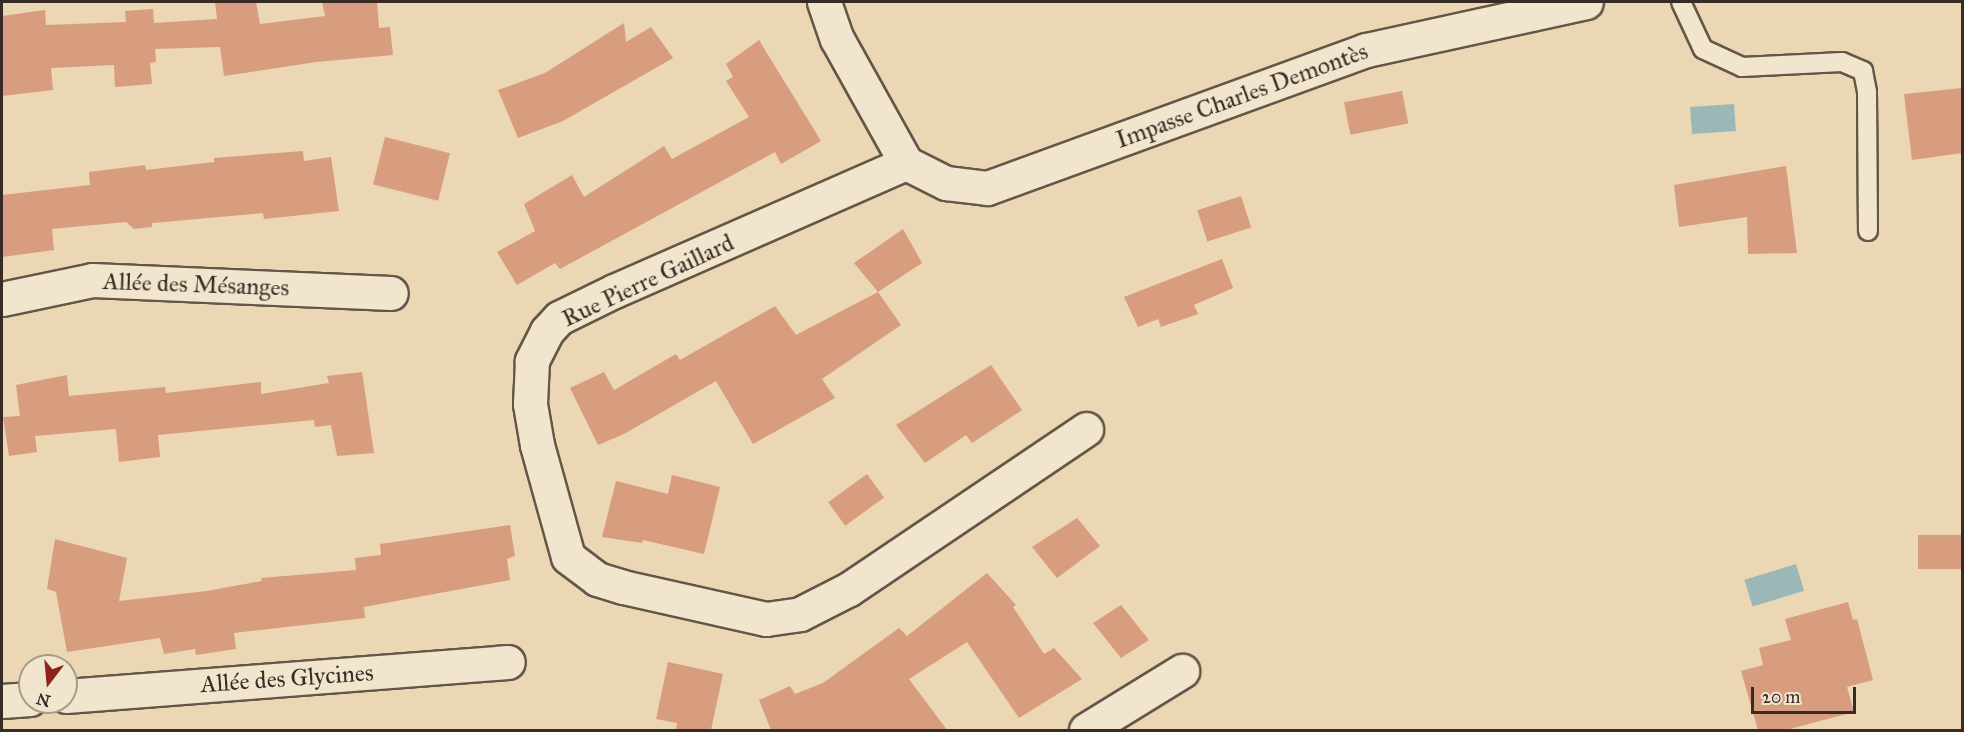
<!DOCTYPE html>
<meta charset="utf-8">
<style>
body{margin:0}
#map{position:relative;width:1964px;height:732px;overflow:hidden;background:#ebd7b3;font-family:"IM FELL Great Primer",serif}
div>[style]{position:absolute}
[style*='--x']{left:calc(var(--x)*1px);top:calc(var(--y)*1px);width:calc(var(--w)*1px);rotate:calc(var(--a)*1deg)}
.water>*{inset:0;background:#9cb7b7;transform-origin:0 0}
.building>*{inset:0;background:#d89c7f;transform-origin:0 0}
.roads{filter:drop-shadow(2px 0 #645648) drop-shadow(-2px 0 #645648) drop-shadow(0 2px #645648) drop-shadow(0 -2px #645648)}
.lane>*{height:18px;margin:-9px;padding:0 9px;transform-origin:9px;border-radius:9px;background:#f2e5ce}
.street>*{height:33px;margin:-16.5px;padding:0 16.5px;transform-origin:16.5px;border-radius:16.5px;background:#f2e5ce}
span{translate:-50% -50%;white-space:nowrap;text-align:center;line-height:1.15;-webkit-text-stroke:4.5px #f2e5ce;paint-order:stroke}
.street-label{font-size:24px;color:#372b25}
.frame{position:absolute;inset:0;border:3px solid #372b25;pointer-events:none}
.north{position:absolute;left:18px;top:654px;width:60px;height:60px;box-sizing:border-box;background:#f2e5ce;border:2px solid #a79b8a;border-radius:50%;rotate:196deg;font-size:16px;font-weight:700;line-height:24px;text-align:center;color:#372b25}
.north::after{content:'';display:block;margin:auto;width:21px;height:27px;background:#8f2418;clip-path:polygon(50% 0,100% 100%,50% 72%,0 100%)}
.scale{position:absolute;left:1751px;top:687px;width:105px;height:27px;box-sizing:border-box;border:3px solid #372b25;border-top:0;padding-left:8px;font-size:18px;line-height:21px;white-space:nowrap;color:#372b25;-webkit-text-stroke:4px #f2e5ce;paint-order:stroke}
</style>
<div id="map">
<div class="water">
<i style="left:1734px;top:104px;width:27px;height:44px;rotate:86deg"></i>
<i style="left:1796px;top:564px;width:28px;height:54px;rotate:73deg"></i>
</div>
<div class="building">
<i style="clip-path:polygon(215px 2px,256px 2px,260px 24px,325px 16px,322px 2px,377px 2px,379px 28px,390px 27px,393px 55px,316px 62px,224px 76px,220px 47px,155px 49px,156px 62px,150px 63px,152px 84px,115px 87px,114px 65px,51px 68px,53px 90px,2px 96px,2px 16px,45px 10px,46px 25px,126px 22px,125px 11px,153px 9px,154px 23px,217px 19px)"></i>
<i style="clip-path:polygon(624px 23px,626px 42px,651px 27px,673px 58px,563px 121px,518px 138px,498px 90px,545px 73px)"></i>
<i style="clip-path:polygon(759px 40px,821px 141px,781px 164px,775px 152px,560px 269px,555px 263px,517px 285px,497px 252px,535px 231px,524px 204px,572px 175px,584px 197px,664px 146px,672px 159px,749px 117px,726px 81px,733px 77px,726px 64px)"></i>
<i style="clip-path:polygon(1962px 88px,1962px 153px,1912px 160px,1904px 94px)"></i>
<i style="left:1402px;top:91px;width:33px;height:59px;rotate:79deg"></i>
<i style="left:385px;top:137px;width:67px;height:49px;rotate:14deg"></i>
<i style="clip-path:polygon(303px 151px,304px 161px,331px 157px,339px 211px,264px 219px,263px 213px,152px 223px,152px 227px,134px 229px,126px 222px,52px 229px,54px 250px,2px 257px,2px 195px,90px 185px,89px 172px,145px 165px,146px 170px,214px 162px,214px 158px)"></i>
<i style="clip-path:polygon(1786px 166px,1797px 253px,1748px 254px,1747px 217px,1679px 227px,1674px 185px)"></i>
<i style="left:1241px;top:196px;width:33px;height:46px;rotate:72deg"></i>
<i style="clip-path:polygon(903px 229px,922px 263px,878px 292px,854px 263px)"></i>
<i style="clip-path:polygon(1222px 259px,1233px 288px,1194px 305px,1198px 314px,1161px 327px,1158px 319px,1138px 327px,1124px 297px)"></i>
<i style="clip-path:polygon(878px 292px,901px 325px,822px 379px,835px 398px,753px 444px,716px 381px,624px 434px,598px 445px,570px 388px,604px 372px,614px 390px,676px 354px,680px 360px,775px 306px,796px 335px)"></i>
<i style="clip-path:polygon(991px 365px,1022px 410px,972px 443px,966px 435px,925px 463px,896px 425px)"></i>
<i style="clip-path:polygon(362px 372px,374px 453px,337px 456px,331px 425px,315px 427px,314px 420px,158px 435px,160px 457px,119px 462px,116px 429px,35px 436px,37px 452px,9px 456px,3px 417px,20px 416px,16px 385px,67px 375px,69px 396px,165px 387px,166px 393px,261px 382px,261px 394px,329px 383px,327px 376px)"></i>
<i style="left:867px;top:474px;width:29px;height:48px;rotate:54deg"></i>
<i style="clip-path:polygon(672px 475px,720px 487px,704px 554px,643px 540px,642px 543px,602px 537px,616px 481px,668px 494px)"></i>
<i style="clip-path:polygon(1077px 518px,1100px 546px,1057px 578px,1032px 547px)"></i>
<i style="clip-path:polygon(510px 525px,515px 556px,507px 559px,510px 580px,364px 607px,365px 618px,234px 633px,236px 649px,196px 655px,195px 649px,164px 654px,160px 638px,67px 652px,56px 592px,47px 589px,55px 539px,127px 558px,119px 601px,207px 591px,262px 581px,261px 578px,356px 570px,355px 558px,381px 555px,380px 544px)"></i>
<i style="left:1962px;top:535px;width:34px;height:44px;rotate:90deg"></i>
<i style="clip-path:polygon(987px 573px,1016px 605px,1013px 607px,1044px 654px,1054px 648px,1082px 679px,1019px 718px,967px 642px,909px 679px,947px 730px,771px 730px,759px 700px,790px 686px,795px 694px,823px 683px,899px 628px,907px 636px)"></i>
<i style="clip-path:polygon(1848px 602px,1853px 620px,1857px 619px,1873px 680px,1847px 687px,1854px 712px,1786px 730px,1758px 730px,1741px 671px,1763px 665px,1759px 648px,1791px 640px,1785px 619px)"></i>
<i style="clip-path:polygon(1121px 605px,1149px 640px,1121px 658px,1093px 623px)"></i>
<i style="clip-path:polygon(668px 662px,723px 674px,711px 730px,676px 730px,677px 723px,656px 719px)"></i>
</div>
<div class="roads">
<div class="lane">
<i style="--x:1681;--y:2;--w:52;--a:64.9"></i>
<i style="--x:1703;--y:49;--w:43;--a:24.8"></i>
<i style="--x:1742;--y:67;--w:100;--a:-2.9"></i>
<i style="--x:1842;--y:62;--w:23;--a:23"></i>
<i style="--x:1863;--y:71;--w:21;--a:79"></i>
<i style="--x:1867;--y:92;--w:139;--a:89.6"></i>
</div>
<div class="street">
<i style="--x:824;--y:2;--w:39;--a:71"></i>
<i style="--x:837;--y:39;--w:142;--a:60.9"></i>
<i style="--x:906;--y:163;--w:319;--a:156.3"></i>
<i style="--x:614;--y:291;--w:61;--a:153.9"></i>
<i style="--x:559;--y:318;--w:18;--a:133"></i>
<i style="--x:547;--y:331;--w:34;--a:117"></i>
<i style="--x:532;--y:361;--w:43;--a:92.7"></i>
<i style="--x:530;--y:404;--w:42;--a:80.3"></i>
<i style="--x:537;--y:445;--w:116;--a:74.5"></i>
<i style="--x:568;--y:557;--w:36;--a:37"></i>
<i style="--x:597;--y:579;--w:27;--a:17"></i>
<i style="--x:623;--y:587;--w:147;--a:12.6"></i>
<i style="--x:766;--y:619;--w:34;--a:-8"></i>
<i style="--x:800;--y:614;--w:55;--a:-27"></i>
<i style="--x:849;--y:589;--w:286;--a:-34"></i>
<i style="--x:906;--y:163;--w:45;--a:26.6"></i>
<i style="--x:946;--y:183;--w:41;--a:7"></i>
<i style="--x:987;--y:188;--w:403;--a:-20"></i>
<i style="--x:1366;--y:50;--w:225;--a:-12.3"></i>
<i style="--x:2;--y:299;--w:92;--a:-11.9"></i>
<i style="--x:92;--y:280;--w:299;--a:2.5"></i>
<i style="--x:66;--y:696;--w:443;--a:-4.4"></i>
<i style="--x:2;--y:701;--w:28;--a:-4"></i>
<i style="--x:1086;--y:730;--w:113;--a:-31.6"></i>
</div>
</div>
<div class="street-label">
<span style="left:1242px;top:96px;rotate:-20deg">Impasse Charles Demontès</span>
<span style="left:648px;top:281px;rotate:-25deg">Rue Pierre Gaillard</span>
<span style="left:196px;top:285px;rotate:2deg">Allée des Mésanges</span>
<span style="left:287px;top:679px;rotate:-4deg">Allée des Glycines</span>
</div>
<div class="frame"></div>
<div class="north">N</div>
<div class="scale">20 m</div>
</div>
